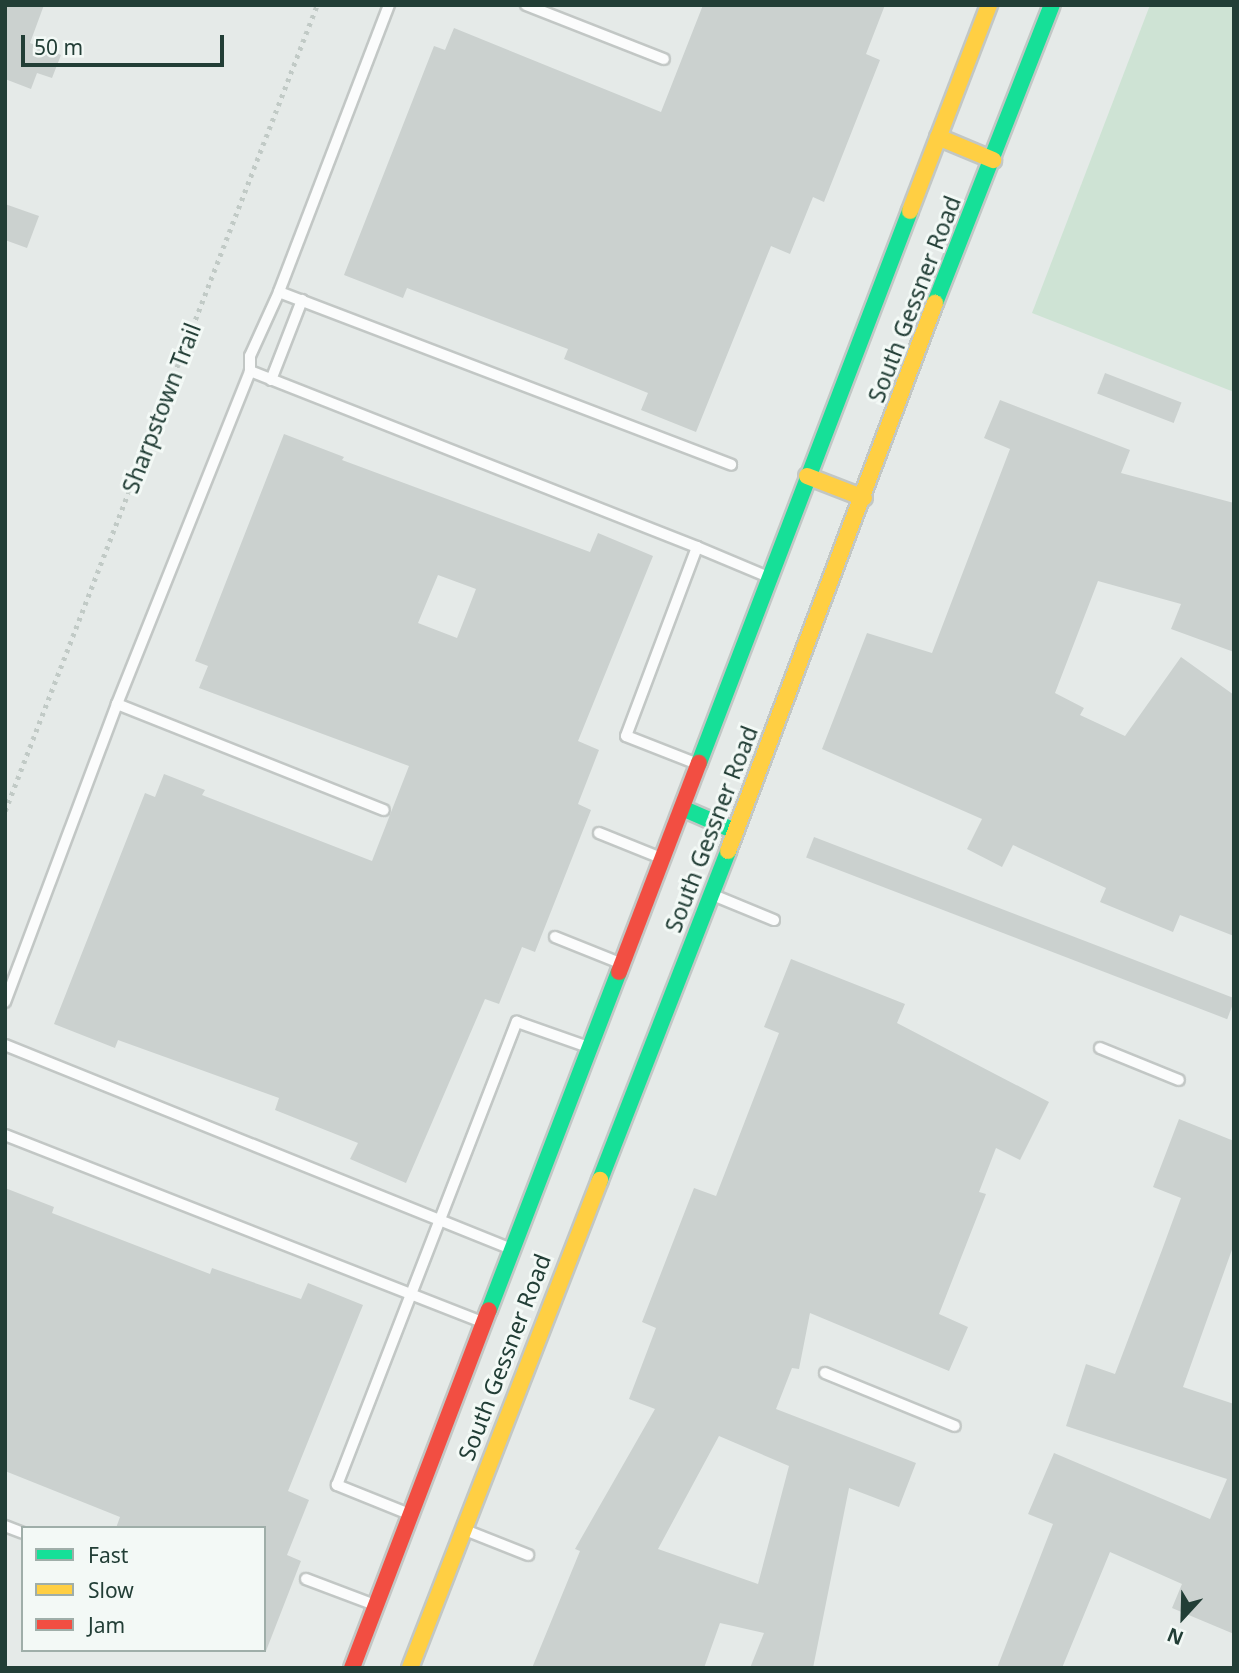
<!DOCTYPE html>
<style>
body{margin:0}
#map{position:relative;width:1239px;height:1673px;overflow:hidden;background:#e5eae8;font-family:"Noto Sans",sans-serif}
div>[style]{position:absolute}
[style*='--x']{left:calc(var(--x)*1px);top:calc(var(--y)*1px);width:calc(var(--w)*1px);rotate:calc(var(--a)*1deg)}
.green>*{inset:0;background:#cee3d4}
.building>*{inset:0;background:#cbd1cf;transform-origin:0 0}
.path>*{height:4.5px;margin-top:-2.25px;transform-origin:0;background:repeating-linear-gradient(90deg,#c1cac6 0 3.5px,transparent 0 8.5px)}
.roads{filter:drop-shadow(2px 0 #c2c7c5) drop-shadow(-2px 0 #c2c7c5) drop-shadow(0 2px #c2c7c5) drop-shadow(0 -2px #c2c7c5)}
.lane>*{height:10px;margin:-5px;padding:0 5px;transform-origin:5px;border-radius:5px;background:#fbfcfc}
.fast>*{height:16px;margin:-8px;padding:0 8px;transform-origin:8px;border-radius:8px;background:#16e098}
.slow>*{height:16px;margin:-8px;padding:0 8px;transform-origin:8px;border-radius:8px;background:#ffcf43}
.jam>*{height:16px;margin:-8px;padding:0 8px;transform-origin:8px;border-radius:8px;background:#f24e42}
span{translate:-50% -50%;white-space:nowrap;text-align:center;line-height:1.15;-webkit-text-stroke:6px #f3f9f6;paint-order:stroke}
.street-label{font-size:23px;color:#223e36}
.frame{position:absolute;inset:0;border:7px solid #223e36;pointer-events:none}
.legend{position:absolute;left:21px;top:1526px;width:245px;height:126px;box-sizing:border-box;background:#f3f9f6;border:2px solid #9faea9;margin:0;padding:9px 12px;list-style:none;font-size:21px;color:#223e36}
.legend li{display:flex;align-items:center;gap:14px;height:35px}
.legend b{width:35px;border:2px solid #9faea9}
.north{position:absolute;left:1148px;top:1582px;width:70px;height:70px;-webkit-text-stroke:5px #f3f9f6;paint-order:stroke;rotate:202deg;font-size:19px;font-weight:700;line-height:28px;text-align:center;color:#223e36}
.north::after{content:'';display:block;margin:auto;width:24px;height:32px;background:#223e36;clip-path:polygon(50% 0,100% 100%,50% 72%,0 100%)}
.scale{position:absolute;left:21px;top:35px;width:203px;height:32px;box-sizing:border-box;border:4px solid #223e36;border-top:0;padding-left:9px;font-size:21px;line-height:24px;white-space:nowrap;color:#223e36;-webkit-text-stroke:5px #f3f9f6;paint-order:stroke}
</style>
<div id="map">
<div class="green">
<i style="clip-path:polygon(1150px 5px,1234px 5px,1234px 392px,1032px 313px)"></i>
</div>
<div class="building">
<i style="clip-path:polygon(5px 5px,44px 5px,30px 43px,61px 55px,52px 78px,37px 73px,31px 89px,5px 79px)"></i>
<i style="clip-path:polygon(703px 5px,885px 5px,866px 54px,880px 60px,824px 202px,813px 197px,790px 254px,771px 246px,696px 432px,641px 410px,648px 393px,564px 359px,568px 349px,407px 288px,403px 298px,344px 275px,434px 46px,445px 50px,454px 28px,661px 112px)"></i>
<i style="clip-path:polygon(5px 204px,39px 216px,27px 248px,5px 240px)"></i>
<i style="left:1105px;top:373px;width:82px;height:22px;rotate:21deg"></i>
<i style="clip-path:polygon(1000px 400px,1130px 450px,1121px 473px,1234px 503px,1234px 652px,1171px 629px,1181px 604px,1098px 581px,1055px 693px,1084px 708px,1080px 715px,1125px 736px,1181px 657px,1234px 695px,1234px 936px,1180px 915px,1173px 932px,1100px 902px,1106px 888px,1013px 845px,1002px 867px,967px 849px,982px 819px,822px 749px,867px 633px,932px 653px,1010px 449px,984px 438px)"></i>
<i style="clip-path:polygon(evenodd,284px 434px,344px 457px,342px 460px,590px 552px,598px 533px,653px 556px,578px 741px,599px 750px,578px 804px,591px 810px,535px 952px,522px 947px,499px 1004px,485px 999px,406px 1183px,350px 1159px,358px 1143px,275px 1110px,279px 1098px,118px 1040px,115px 1048px,54px 1024px,145px 793px,155px 797px,164px 774px,205px 790px,202px 795px,372px 861px,409px 766px,199px 688px,208px 666px,195px 661px,284px 434px,438px 575px,476px 589px,457px 638px,418px 623px,438px 575px)"></i>
<i style="left:814px;top:837px;width:451px;height:22px;rotate:21deg"></i>
<i style="clip-path:polygon(evenodd,791px 959px,905px 1004px,897px 1023px,1049px 1102px,1020px 1160px,996px 1148px,979px 1192px,986px 1194px,939px 1314px,968px 1327px,949px 1371px,810px 1313px,799px 1369px,792px 1368px,776px 1409px,916px 1463px,899px 1507px,849px 1488px,813px 1668px,750px 1668px,764px 1633px,720px 1623px,704px 1668px,532px 1668px,580px 1551px,575px 1549px,655px 1409px,629px 1399px,656px 1328px,642px 1322px,694px 1188px,716px 1196px,779px 1033px,764px 1027px,791px 959px,719px 1436px,789px 1466px,758px 1584px,658px 1549px,719px 1436px)"></i>
<i style="clip-path:polygon(1179px 1119px,1234px 1141px,1234px 1244px,1183px 1387px,1234px 1404px,1234px 1634px,1172px 1608px,1182px 1584px,1110px 1552px,1062px 1668px,997px 1668px,1053px 1524px,1028px 1514px,1054px 1453px,1210px 1519px,1227px 1479px,1066px 1426px,1086px 1364px,1115px 1374px,1162px 1250px,1181px 1198px,1153px 1187px)"></i>
<i style="clip-path:polygon(5px 1188px,54px 1207px,52px 1213px,210px 1274px,212px 1268px,301px 1299px,308px 1283px,363px 1305px,288px 1491px,309px 1500px,287px 1555px,301px 1561px,266px 1651px,264px 1528px,116px 1528px,120px 1517px,5px 1471px)"></i>
</div>
<div class="path">
<i style="--x:5;--y:811;--w:864;--a:-68.84"></i>
</div>
<div class="roads">
<div class="lane">
<i style="--x:389;--y:5;--w:307;--a:111"></i>
<i style="--x:279;--y:292;--w:484;--a:20.9"></i>
<i style="--x:526;--y:5;--w:148;--a:21.4"></i>
<i style="--x:250;--y:371;--w:15;--a:-90"></i>
<i style="--x:250;--y:356;--w:70;--a:-65.6"></i>
<i style="--x:271;--y:380;--w:86;--a:-68.8"></i>
<i style="--x:117;--y:704;--w:287;--a:21.7"></i>
<i style="--x:695;--y:763;--w:74;--a:-158.6"></i>
<i style="--x:626;--y:736;--w:202;--a:-69.4"></i>
<i style="--x:697;--y:547;--w:75;--a:22.8"></i>
<i style="--x:599;--y:833;--w:67;--a:22"></i>
<i style="--x:713;--y:895;--w:66;--a:22.3"></i>
<i style="--x:555;--y:937;--w:70;--a:21.8"></i>
<i style="--x:5;--y:1002;--w:318;--a:-69.4"></i>
<i style="--x:117;--y:704;--w:359;--a:-68.2"></i>
<i style="--x:250;--y:371;--w:480;--a:21.5"></i>
<i style="--x:5;--y:1045;--w:543;--a:21.94"></i>
<i style="--x:1100;--y:1048;--w:85;--a:22.1"></i>
<i style="--x:5;--y:1135;--w:512;--a:21.41"></i>
<i style="--x:825;--y:1373;--w:140;--a:22.2"></i>
<i style="--x:409;--y:1514;--w:78;--a:-158.1"></i>
<i style="--x:337;--y:1485;--w:497;--a:-68.8"></i>
<i style="--x:517;--y:1022;--w:75;--a:19.4"></i>
<i style="--x:5;--y:1526;--w:19;--a:21"></i>
<i style="--x:465;--y:1530;--w:68;--a:21.6"></i>
<i style="--x:306;--y:1579;--w:71;--a:20.7"></i>
</div>
<div class="fast">
<i style="--x:935;--y:303;--w:320;--a:-68.6"></i>
<i style="--x:699;--y:763;--w:591;--a:-69.08"></i>
<i style="--x:682;--y:808;--w:58;--a:23.5"></i>
<i style="--x:600;--y:1180;--w:353;--a:-68.7"></i>
<i style="--x:489;--y:1310;--w:362;--a:-69"></i>
</div>
<div class="slow">
<i style="--x:938;--y:137;--w:60;--a:22.7"></i>
<i style="--x:910;--y:211;--w:221;--a:-69"></i>
<i style="--x:807;--y:476;--w:61;--a:21.1"></i>
<i style="--x:728;--y:851;--w:586;--a:-69.31"></i>
<i style="--x:410;--y:1668;--w:524;--a:-68.73"></i>
</div>
<div class="jam">
<i style="--x:619;--y:972;--w:224;--a:-69.1"></i>
<i style="--x:352;--y:1668;--w:383;--a:-69.1"></i>
</div>
</div>
<div class="street-label">
<span style="left:914px;top:299px;rotate:-69deg">South Gessner Road</span>
<span style="left:161px;top:408px;rotate:-69deg">Sharpstown Trail</span>
<span style="left:711px;top:829px;rotate:-69deg">South Gessner Road</span>
<span style="left:504px;top:1357px;rotate:-69deg">South Gessner Road</span>
</div>
<div class="frame"></div>
<ul class="legend">
<li><b style="height:9px;background:#16e098"></b>Fast</li>
<li><b style="height:9px;background:#ffcf43"></b>Slow</li>
<li><b style="height:9px;background:#f24e42"></b>Jam</li>
</ul>
<div class="north">N</div>
<div class="scale">50 m</div>
</div>
